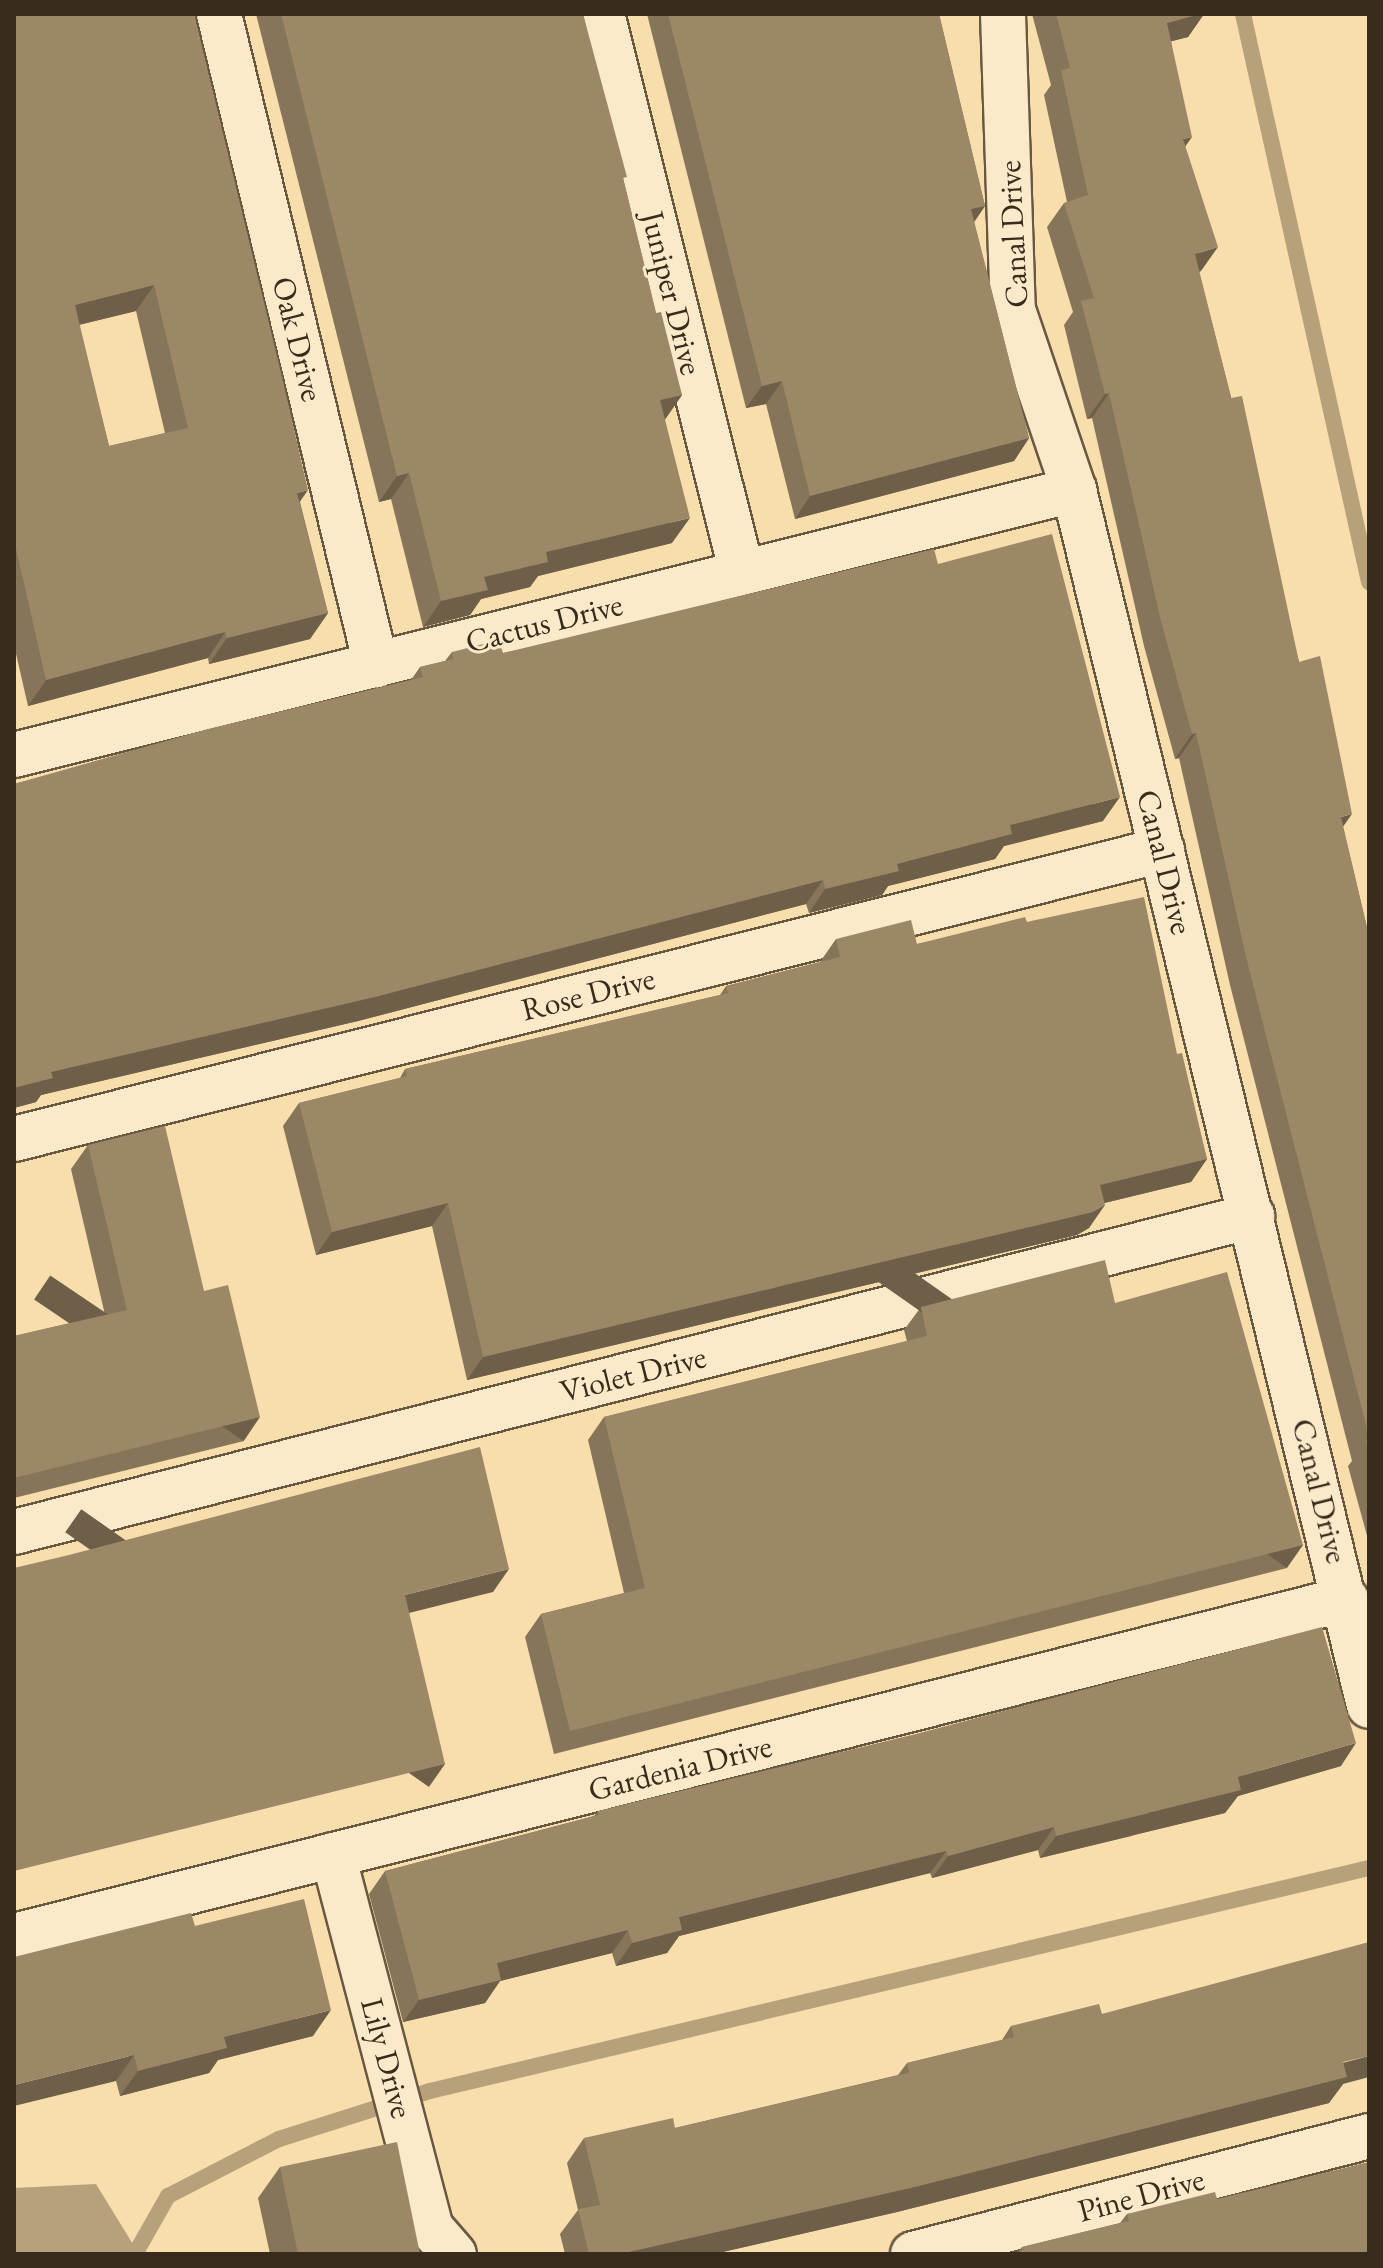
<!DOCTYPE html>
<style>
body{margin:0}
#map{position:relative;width:1383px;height:2268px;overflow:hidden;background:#f8dead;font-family:"EB Garamond",serif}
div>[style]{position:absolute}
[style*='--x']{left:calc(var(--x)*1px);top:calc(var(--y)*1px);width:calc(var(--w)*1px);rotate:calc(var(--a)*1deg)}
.water>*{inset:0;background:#b7a17b}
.stream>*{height:16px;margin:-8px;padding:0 8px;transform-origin:8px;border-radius:8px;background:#b7a17b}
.roads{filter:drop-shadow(2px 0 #695840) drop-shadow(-2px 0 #695840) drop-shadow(0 2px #695840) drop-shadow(0 -2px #695840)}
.street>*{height:44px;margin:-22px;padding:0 22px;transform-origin:22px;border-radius:22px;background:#faeaca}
.wall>*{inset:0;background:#867559}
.shaded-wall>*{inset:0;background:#6d5f48;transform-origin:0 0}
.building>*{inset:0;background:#9c8867}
span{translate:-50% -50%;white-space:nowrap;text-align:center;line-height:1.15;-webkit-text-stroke:6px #faeaca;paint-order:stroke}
.street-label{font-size:32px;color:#392b1b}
.frame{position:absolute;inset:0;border:16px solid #392b1b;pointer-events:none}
</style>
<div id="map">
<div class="water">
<i style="clip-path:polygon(96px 2184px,139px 2254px,14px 2254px,14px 2188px)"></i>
</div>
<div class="stream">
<i style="--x:1243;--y:14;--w:582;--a:77.49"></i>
<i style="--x:135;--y:2254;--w:67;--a:-60.4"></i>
<i style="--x:168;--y:2196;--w:125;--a:-27.2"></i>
<i style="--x:279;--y:2139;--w:158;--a:-17.6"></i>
<i style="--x:430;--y:2091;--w:965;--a:-13.36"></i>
</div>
<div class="roads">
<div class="street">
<i style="--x:219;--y:14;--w:670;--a:76.44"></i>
<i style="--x:602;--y:14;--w:576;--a:75.94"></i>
<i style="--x:1003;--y:14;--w:296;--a:88.1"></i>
<i style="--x:1013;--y:310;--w:190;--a:71.3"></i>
<i style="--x:1074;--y:490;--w:1251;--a:76.36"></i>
<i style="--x:14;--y:755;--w:1093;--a:-14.04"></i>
<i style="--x:14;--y:1139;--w:1184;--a:-14.13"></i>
<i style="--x:14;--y:1532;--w:1278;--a:-14.32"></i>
<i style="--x:333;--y:1855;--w:386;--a:75.3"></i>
<i style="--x:431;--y:2228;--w:35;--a:49"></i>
<i style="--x:14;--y:1936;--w:1374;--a:-14.2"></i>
<i style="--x:913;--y:2254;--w:471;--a:-14.5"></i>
</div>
</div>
<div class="wall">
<i style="clip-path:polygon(evenodd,14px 14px,300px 502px,328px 613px,310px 639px,209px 664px,208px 658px,28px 706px,14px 645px,14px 14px,136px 311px,165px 433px,109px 446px,79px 325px,136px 311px)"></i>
<i style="clip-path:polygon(256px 14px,583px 14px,656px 313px,682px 395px,665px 419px,672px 543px,538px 576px,530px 587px,481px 599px,470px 615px,423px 627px,391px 499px,379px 502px)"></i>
<i style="clip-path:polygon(647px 14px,939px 14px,985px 206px,974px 222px,1029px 438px,1014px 461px,795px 519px,766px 404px,746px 408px)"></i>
<i style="clip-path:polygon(1032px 14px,1204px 14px,1188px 37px,1171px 41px,1201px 271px,1199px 272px,1299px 662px,1343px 827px,1369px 936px,1369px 1543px,1348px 1466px,1352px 1461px,1230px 985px,1179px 758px,1175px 759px,1144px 646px,1092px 418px,1087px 419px,1064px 325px,1073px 312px,1047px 227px,1064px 203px,1067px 202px,1044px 95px,1051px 85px)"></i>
<i style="clip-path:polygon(938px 564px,1103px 821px,1004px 846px,995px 859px,888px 886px,882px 895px,809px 913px,806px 904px,358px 1021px,41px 1095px,36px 1102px,14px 1108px,14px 784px,411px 680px,420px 667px,445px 661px,452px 652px,503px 653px)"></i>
<i style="clip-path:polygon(1027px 922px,1177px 1054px,1207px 1159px,1191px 1182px,1104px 1203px,1089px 1228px,1077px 1235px,467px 1380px,432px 1226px,316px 1255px,283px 1126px,299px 1103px,400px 1078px,405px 1069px,720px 995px,726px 986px,820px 962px,836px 939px,917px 944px)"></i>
<i style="clip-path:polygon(88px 1145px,204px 1291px,244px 1441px,14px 1498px,14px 1336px,105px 1315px,71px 1169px)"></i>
<i style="clip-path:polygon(1115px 1303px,1287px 1568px,554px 1754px,525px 1637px,541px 1614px,624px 1593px,588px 1440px,604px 1417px,907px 1341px,904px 1330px,921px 1307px)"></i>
<i style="clip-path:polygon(1341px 1766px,1238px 1796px,1225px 1813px,1040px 1858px,1038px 1850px,932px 1878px,930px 1873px,679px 1936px,667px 1953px,616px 1966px,612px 1953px,500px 1981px,485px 2003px,403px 2022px,369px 1894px,385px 1871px,594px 1816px,598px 1811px)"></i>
<i style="clip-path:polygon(195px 1926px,313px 2036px,218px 2060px,209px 2073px,120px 2096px,116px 2081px)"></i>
<i style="clip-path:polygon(1102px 2014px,1343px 2084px,1329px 2103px,897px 2212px,714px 2254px,565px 2254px,560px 2234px,578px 2210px,567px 2163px,584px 2138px,675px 2128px,898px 2075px,907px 2063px,1002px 2040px,1011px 2026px)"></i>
<i style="clip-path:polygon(280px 2167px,420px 2254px,270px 2254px,258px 2198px)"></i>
<i style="clip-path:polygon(1217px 2199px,1017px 2253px,1022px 2247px,1120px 2223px,1127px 2214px)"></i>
</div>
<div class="shaded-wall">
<i style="clip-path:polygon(1200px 14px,1204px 14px,1188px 37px,1150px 47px,1167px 23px)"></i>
<i style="clip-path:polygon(1192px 137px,1175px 161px,1183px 139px)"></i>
<i style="clip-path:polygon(985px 206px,970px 228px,971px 209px)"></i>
<i style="clip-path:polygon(1218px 247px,1201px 271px,1178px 279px,1195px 254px)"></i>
<i style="clip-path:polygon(154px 285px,136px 311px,57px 330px,75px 305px)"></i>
<i style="clip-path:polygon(782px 381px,766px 404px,746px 408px,762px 386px)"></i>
<i style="clip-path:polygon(1109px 393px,1092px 418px,1087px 419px,1105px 394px)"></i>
<i style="clip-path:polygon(682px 395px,664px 421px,660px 400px)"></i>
<i style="clip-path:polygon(1029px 438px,1014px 461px,795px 519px,810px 496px)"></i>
<i style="clip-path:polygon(409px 473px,391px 499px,379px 502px,397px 476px)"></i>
<i style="clip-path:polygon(308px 490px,290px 516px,297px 493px)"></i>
<i style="clip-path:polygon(690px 518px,672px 543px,538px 576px,530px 587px,481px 599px,470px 615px,423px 627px,441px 601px,484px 577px,546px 552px)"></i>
<i style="clip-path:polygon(328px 613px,310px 639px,209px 664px,227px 638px)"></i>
<i style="clip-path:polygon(225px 632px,208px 658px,28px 706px,46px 680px)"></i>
<i style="clip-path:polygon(1196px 733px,1179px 758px,1175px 759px,1192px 734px)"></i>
<i style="clip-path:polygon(1120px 797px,1103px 821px,1004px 846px,995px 859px,888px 886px,882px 895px,809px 913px,825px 889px,1010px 825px)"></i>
<i style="clip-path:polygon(1352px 814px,1335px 838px,1341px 817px)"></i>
<i style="clip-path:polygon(823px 880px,806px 904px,358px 1021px,41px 1095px,36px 1102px,14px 1108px,14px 1088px,51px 1072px)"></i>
<i style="clip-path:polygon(1207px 1159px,1191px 1182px,1084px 1208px,1100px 1185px)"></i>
<i style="clip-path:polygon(448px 1203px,432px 1226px,316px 1255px,332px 1232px)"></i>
<i style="clip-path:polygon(1105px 1205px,1089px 1228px,1077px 1235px,467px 1380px,483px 1357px)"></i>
<i style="left:260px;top:1417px;width:29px;height:253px;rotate:124deg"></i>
<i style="left:1303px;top:1545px;width:28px;height:756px;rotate:125deg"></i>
<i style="clip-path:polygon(509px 1569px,493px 1592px,389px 1618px,405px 1595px)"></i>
<i style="clip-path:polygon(1356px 1743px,1341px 1766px,1238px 1796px,1225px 1813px,1040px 1858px,1056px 1836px,1238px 1777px)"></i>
<i style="left:445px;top:1764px;width:28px;height:444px;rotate:125deg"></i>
<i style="clip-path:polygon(1054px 1827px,1038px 1850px,932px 1878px,948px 1856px)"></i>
<i style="clip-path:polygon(946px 1851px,930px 1873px,679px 1936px,667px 1953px,616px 1966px,632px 1943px,679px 1917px)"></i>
<i style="clip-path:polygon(628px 1930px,612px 1953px,500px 1981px,485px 2003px,403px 2022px,419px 2000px,497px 1963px)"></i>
<i style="clip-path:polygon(331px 2010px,313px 2036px,218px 2060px,209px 2073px,120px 2096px,138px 2071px,224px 2037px)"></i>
<i style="clip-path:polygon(134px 2055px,116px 2081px,14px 2106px,14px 2085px)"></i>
<i style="clip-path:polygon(1369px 2056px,1369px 2077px,1343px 2084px,1329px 2103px,897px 2212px,714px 2254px,620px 2254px)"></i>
</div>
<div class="building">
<i style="clip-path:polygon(evenodd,14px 14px,194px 14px,283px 381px,308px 490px,297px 493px,328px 613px,227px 638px,225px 632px,46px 680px,14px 540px,14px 14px,154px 285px,188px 428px,109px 446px,75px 305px,154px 285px)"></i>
<i style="clip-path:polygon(281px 14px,583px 14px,627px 177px,623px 178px,656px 313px,661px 312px,682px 395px,660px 400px,690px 518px,546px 552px,548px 562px,484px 577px,488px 590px,441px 601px,409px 473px,397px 476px)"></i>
<i style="clip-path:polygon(668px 14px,939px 14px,985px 206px,971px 209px,1029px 438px,810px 496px,782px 381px,762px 386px)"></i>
<i style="clip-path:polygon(1056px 14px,1200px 14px,1167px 23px,1192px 137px,1183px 139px,1218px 247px,1195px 254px,1231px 398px,1242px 396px,1299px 662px,1320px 656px,1352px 814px,1341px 817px,1369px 936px,1369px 1437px,1247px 961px,1196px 733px,1192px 734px,1161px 621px,1109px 393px,1105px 394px,1081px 301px,1094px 298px,1064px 203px,1088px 195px,1061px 70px,1070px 68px)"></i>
<i style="clip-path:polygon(1052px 534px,1120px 797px,1010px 825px,1012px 834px,897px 864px,899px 871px,825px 889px,823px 880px,375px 997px,51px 1072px,53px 1078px,14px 1088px,14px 784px,208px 729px,423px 677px,420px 667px,453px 659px,452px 652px,499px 640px,503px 653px,934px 549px,938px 564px)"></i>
<i style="clip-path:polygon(1144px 897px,1177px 1054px,1182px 1053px,1207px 1159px,1100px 1185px,1105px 1205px,1093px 1212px,483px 1357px,448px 1203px,332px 1232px,299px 1103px,407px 1076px,405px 1069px,728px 993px,726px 986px,840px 957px,836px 939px,911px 920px,917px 944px,1025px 917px,1027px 922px)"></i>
<i style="clip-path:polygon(165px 1126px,204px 1291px,228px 1285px,260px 1417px,14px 1478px,14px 1336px,127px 1310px,88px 1145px)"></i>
<i style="clip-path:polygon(1105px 1260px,1115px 1303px,1227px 1272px,1303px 1545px,570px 1731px,541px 1614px,645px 1588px,604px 1417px,927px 1336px,921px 1307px)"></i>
<i style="clip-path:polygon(1369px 1440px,1369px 1454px,1366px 1441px)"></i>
<i style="clip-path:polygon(480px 1447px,509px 1569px,405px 1595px,445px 1764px,14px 1871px,14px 1568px,69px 1555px)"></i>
<i style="clip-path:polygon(1322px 1627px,1356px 1743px,1238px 1777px,1241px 1790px,1056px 1836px,1054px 1827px,948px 1856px,946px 1851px,679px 1917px,682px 1930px,632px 1943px,628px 1930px,497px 1963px,501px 1980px,419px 2000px,385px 1871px,599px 1815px,598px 1811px,916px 1734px)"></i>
<i style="clip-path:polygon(304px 1899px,331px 2010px,224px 2037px,227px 2048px,138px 2071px,134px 2055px,14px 2085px,14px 1957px,191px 1913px,195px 1926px)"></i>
<i style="clip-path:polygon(1369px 1942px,1369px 2056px,1343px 2062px,1347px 2077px,915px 2187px,620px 2254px,589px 2254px,578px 2209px,600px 2205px,584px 2138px,673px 2118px,675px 2128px,909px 2073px,907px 2063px,1014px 2037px,1011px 2026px,1099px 2004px,1102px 2014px)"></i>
<i style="clip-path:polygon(397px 2142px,420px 2254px,298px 2254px,280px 2167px)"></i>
<i style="clip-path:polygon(1369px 2162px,1369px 2254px,1013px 2254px,1023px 2252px,1022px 2247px,1129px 2221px,1127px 2214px,1215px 2192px,1217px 2199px)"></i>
</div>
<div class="street-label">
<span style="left:1013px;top:234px;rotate:-93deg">Canal Drive</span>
<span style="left:672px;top:293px;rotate:76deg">Juniper Drive</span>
<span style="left:298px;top:339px;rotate:76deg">Oak Drive</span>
<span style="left:544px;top:623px;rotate:-14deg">Cactus Drive</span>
<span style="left:1165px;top:862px;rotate:76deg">Canal Drive</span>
<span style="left:588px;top:994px;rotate:-14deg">Rose Drive</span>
<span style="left:633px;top:1374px;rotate:-14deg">Violet Drive</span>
<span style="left:1320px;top:1491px;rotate:76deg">Canal Drive</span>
<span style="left:680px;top:1768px;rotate:-14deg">Gardenia Drive</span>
<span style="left:387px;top:2058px;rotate:75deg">Lily Drive</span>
<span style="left:1141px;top:2195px;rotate:-15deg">Pine Drive</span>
</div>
<div class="frame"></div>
</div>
